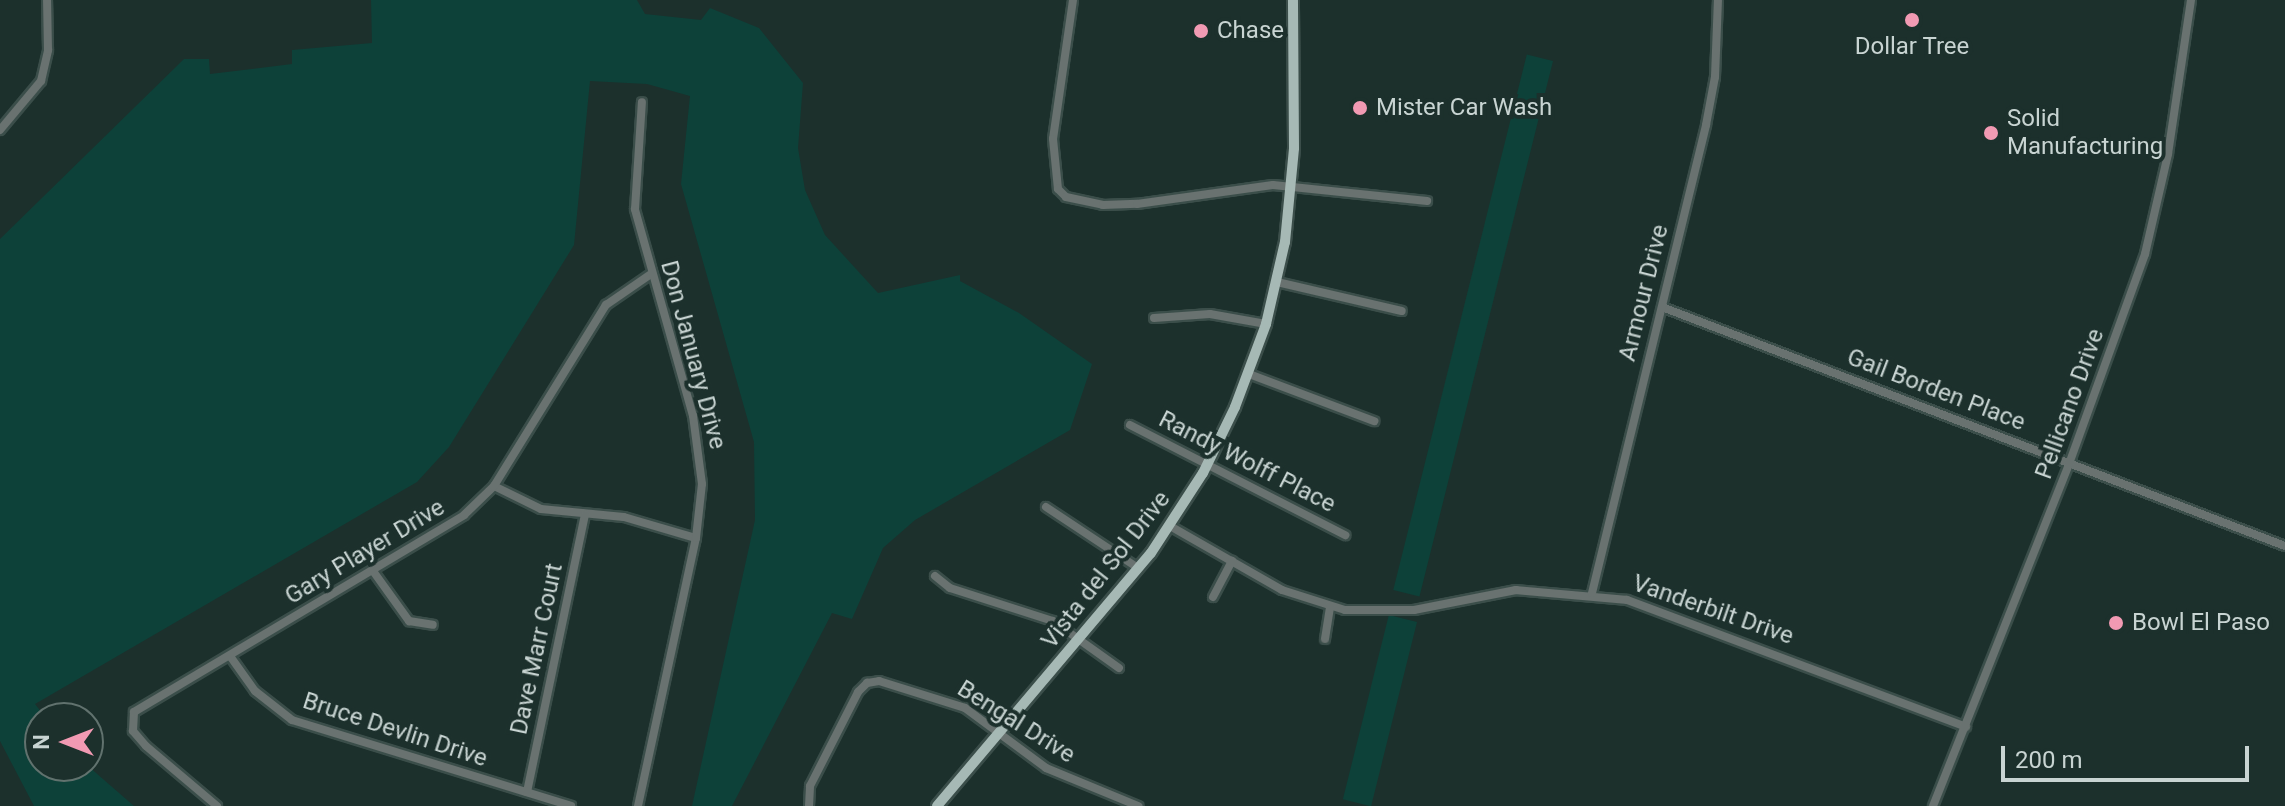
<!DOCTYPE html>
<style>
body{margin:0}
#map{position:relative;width:2285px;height:806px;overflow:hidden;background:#1c302c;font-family:Roboto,sans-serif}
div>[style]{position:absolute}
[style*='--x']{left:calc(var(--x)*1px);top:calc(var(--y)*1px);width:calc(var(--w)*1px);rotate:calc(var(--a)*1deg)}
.green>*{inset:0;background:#0d4139;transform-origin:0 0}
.roads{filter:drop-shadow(2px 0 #3b4e4a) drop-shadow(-2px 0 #3b4e4a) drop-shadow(0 2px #3b4e4a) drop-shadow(0 -2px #3b4e4a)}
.minor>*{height:8px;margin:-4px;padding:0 4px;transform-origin:4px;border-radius:4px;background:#697270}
.major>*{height:10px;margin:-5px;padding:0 5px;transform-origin:5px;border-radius:5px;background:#a6b9b5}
.dots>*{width:22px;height:22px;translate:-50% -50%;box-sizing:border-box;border:4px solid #1c302c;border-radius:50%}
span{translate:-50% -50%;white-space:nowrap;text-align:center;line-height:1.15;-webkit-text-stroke:8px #1c302c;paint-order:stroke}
.poi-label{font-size:24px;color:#c8d4d2}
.left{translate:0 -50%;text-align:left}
.street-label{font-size:24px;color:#c8d4d2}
.north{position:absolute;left:24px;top:702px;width:80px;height:80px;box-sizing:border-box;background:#1c302c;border:2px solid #61726e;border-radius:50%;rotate:270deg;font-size:22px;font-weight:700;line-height:32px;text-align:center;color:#c8d4d2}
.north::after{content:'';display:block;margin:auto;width:28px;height:36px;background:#f19ab3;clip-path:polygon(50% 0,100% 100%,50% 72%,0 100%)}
.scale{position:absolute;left:2001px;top:746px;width:248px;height:36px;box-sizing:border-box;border:4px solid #c8d4d2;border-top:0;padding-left:10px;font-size:24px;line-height:28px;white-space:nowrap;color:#c8d4d2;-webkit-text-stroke:6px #1c302c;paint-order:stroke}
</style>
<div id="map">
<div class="green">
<i style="clip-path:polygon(371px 0,637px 0,645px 14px,701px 20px,710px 8px,759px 28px,803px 83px,798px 148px,805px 190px,825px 235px,878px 293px,960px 275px,960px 281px,1019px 313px,1092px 364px,1070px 430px,915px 520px,883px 548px,852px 619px,832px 613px,732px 806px,692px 806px,755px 520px,754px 442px,681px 184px,690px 96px,647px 84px,590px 81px,574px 245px,449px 447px,417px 482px,35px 704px,46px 718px,40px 718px,40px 766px,88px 766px,134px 806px,34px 806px,0 741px,0 239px,184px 59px,209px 59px,210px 74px,292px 64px,292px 50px,372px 43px)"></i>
<i style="left:1553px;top:61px;width:552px;height:27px;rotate:104deg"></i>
<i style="left:1417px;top:622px;width:190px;height:29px;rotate:104deg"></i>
</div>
<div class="roads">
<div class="minor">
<i style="--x:1073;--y:0;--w:140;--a:98.2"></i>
<i style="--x:1053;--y:139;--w:50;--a:84.3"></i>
<i style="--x:1058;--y:189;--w:11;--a:45"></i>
<i style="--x:1066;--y:197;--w:38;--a:12"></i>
<i style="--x:1103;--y:205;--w:34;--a:-2"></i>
<i style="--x:1137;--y:204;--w:137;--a:-8"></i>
<i style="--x:1273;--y:185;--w:155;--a:5.9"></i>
<i style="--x:0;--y:130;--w:64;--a:-50.1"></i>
<i style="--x:41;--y:81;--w:32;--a:-77"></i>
<i style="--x:48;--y:50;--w:50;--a:-91.1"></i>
<i style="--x:1277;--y:282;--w:128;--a:13.1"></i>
<i style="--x:1662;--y:307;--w:667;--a:20.99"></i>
<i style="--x:1154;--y:318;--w:56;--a:-4.1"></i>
<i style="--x:1210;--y:314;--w:57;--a:10.1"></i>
<i style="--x:1249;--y:374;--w:134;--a:20.6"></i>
<i style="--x:1130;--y:425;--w:242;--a:27.1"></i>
<i style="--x:494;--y:486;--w:52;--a:26.1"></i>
<i style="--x:541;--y:509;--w:83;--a:5.5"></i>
<i style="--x:624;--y:517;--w:75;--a:16.3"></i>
<i style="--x:1046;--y:507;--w:110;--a:33.5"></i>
<i style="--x:1170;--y:526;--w:129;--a:29.7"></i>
<i style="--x:1282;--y:590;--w:66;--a:17.6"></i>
<i style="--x:1345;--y:610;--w:69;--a:0"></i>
<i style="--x:1414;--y:610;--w:104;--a:-11.1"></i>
<i style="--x:1516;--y:590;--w:111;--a:5.1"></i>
<i style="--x:1627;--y:600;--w:362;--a:20.5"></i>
<i style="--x:373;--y:571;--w:62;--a:54.2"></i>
<i style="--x:409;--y:621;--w:24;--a:9"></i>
<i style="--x:935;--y:576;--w:19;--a:39"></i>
<i style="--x:950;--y:588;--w:108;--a:17.8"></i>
<i style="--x:1053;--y:621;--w:81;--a:35.5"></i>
<i style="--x:1592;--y:593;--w:482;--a:-76.3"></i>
<i style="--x:1706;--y:125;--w:49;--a:-79.4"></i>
<i style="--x:1715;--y:77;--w:77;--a:-87.8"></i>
<i style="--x:1213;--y:597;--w:41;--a:-62.2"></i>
<i style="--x:1325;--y:639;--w:32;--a:-81"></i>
<i style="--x:230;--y:656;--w:43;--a:54.5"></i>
<i style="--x:255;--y:691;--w:47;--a:38.1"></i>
<i style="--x:292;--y:720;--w:292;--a:17.1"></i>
<i style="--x:527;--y:792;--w:284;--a:-78.2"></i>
<i style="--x:217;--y:806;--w:93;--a:-139.8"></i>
<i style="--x:146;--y:746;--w:20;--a:-131"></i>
<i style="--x:133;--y:731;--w:19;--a:-87"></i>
<i style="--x:134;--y:712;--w:384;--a:-30.8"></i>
<i style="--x:464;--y:515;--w:42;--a:-44"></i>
<i style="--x:494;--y:486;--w:213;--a:-58.3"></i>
<i style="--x:606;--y:305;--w:55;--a:-34.6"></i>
<i style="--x:638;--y:806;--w:274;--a:-77.8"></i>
<i style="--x:696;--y:538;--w:54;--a:-83.7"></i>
<i style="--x:702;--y:484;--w:69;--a:-97.5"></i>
<i style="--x:693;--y:416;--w:215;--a:-105.7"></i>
<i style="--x:635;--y:209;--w:107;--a:-86.3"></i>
<i style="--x:809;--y:806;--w:20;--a:-87"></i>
<i style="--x:810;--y:786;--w:106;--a:-62.9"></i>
<i style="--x:858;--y:692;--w:13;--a:-45"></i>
<i style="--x:867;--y:683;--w:12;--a:-9"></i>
<i style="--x:879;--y:681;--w:90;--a:17.4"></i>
<i style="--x:965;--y:708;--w:101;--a:36.5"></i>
<i style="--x:1046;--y:768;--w:100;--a:22.4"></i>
<i style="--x:1933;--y:806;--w:368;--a:-68.3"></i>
<i style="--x:2069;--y:464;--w:223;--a:-70.1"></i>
<i style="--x:2145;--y:254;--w:103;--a:-77"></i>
<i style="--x:2168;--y:154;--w:156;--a:-81.5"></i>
</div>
<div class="major">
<i style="--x:937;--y:806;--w:331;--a:-49.8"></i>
<i style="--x:1151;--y:553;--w:95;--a:-57"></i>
<i style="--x:1203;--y:473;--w:73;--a:-64.1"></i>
<i style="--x:1235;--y:407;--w:89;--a:-69.5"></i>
<i style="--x:1266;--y:324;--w:84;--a:-77"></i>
<i style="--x:1285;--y:242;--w:94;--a:-84.5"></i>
<i style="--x:1294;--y:148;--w:148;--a:-90.4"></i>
</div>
</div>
<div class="dots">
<i style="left:1912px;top:20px;background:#f19ab3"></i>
<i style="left:1201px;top:31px;background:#f19ab3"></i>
<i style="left:1360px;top:108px;background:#f19ab3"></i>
<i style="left:1991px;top:133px;background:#f19ab3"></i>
<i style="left:2116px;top:623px;background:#f19ab3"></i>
</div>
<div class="poi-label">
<span class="left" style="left:1217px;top:31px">Chase</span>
<span style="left:1912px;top:47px">Dollar Tree</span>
<span class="left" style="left:1376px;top:108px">Mister Car Wash</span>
<span class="left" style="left:2007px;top:133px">Solid<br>Manufacturing</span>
<span class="left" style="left:2132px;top:623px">Bowl El Paso</span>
</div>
<div class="street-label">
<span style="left:1644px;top:293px;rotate:-76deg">Armour Drive</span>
<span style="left:693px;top:355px;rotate:75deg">Don January Drive</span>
<span style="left:1936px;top:390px;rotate:21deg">Gail Borden Place</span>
<span style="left:2070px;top:404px;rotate:-70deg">Pellicano Drive</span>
<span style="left:1247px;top:462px;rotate:27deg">Randy Wolff Place</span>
<span style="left:365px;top:552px;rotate:-31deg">Gary Player Drive</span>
<span style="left:1106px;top:570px;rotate:-52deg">Vista del Sol Drive</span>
<span style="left:1713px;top:610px;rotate:19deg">Vanderbilt Drive</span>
<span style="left:537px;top:649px;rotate:-78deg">Dave Marr Court</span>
<span style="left:1016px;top:722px;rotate:32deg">Bengal Drive</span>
<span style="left:395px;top:730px;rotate:18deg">Bruce Devlin Drive</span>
</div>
<div class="north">N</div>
<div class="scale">200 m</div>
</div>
